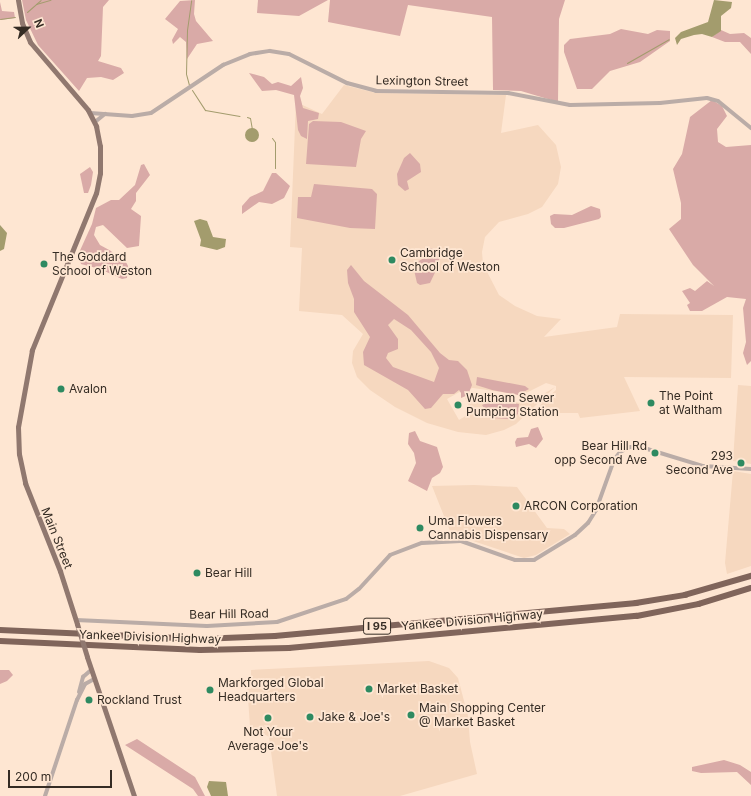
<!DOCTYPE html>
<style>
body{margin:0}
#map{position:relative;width:751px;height:796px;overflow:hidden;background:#fee6d2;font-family:Inter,sans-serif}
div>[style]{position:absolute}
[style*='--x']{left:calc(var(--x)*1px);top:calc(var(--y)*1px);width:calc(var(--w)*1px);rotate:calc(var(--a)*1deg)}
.built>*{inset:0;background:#f6d8bf}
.green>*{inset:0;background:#d9aaa7}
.water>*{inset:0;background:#a39c6d}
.round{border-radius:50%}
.stream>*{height:1px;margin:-0.5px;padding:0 0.5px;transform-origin:0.5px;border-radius:0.5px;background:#a39c6d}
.minor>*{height:4px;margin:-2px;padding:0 2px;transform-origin:2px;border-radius:2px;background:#baaca7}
.major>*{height:5px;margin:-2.5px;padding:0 2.5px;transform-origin:2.5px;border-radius:2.5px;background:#90786f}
.highway>*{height:5.5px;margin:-2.75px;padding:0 2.75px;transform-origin:2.75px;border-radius:2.75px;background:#80655b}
.major-bridge>*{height:5px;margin:-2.5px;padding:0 2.5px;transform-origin:2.5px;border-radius:2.5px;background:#90786f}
.dots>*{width:11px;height:11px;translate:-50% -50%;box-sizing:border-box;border:2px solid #fee6d2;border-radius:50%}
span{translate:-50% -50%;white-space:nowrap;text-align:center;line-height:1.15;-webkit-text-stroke:3.5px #fee6d2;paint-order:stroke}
.shield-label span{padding:1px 3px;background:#fee6d2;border:1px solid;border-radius:3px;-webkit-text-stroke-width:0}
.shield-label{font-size:11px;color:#352c24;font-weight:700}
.street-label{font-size:12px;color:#352c24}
.poi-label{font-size:12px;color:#352c24}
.left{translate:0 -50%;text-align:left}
.right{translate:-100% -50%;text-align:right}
.north{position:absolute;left:8px;top:8px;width:40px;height:40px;-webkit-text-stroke:3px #fee6d2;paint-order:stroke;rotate:68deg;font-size:11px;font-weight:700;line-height:16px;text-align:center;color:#352c24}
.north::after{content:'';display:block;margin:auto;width:14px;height:18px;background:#352c24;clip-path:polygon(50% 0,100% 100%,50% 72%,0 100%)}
.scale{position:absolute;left:8px;top:770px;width:104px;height:18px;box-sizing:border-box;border:2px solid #352c24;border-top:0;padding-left:5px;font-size:12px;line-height:14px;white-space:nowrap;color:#352c24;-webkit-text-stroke:3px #fee6d2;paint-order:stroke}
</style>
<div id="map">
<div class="built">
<i style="clip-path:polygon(344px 85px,376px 93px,506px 95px,501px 133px,538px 125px,556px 145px,561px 167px,558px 184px,542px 207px,528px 214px,499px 222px,485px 237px,482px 252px,483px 264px,499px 295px,515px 306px,537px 316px,561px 319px,544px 337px,617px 327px,620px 314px,733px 315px,731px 378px,624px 377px,640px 411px,580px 418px,578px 413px,536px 413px,542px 402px,556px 390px,556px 386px,546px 383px,522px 395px,473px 388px,463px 390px,447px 399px,459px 420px,472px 412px,465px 398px,469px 396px,522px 403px,537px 398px,555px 387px,516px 424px,504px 430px,486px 435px,458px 432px,427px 423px,395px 407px,370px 390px,357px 377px,352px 363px,353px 351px,363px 334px,342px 315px,299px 311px,302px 248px,290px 247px,296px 102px,322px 114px)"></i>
<i style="clip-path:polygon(738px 385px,751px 386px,751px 464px,733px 461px)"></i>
<i style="clip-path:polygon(733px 471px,751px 474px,751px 566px,727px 574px,725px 563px)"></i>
<i style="clip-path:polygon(474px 485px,517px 487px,547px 528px,564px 529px,570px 534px,536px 555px,524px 558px,470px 540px,452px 536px,432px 486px)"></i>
<i style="clip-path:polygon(429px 661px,449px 668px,458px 678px,468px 716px,470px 742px,477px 774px,400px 796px,277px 796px,269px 737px,250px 726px,247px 684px,251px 679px,251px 670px)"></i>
</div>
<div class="green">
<i style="clip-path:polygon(22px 0,109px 0,103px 7px,101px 56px,98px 61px,121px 68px,124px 73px,113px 80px,101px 77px,87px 78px,79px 91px,38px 45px,26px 20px)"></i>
<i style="clip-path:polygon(195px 0,194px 14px,196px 21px,213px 41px,197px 44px,187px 59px,186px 42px,180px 37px,173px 44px,172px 40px,178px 29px,165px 19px,180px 1px)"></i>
<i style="clip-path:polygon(258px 0,328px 0,299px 16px,257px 13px)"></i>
<i style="clip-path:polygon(330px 0,565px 0,559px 19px,558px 102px,521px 91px,493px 90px,492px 17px,408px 5px,400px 36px,328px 22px)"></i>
<i style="clip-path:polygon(0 2px,2px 11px,14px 12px,15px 18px,0 20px)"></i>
<i style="clip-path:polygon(621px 29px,648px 34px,657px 30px,670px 31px,670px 41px,640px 62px,610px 71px,592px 89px,577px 89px,564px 52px,564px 45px,570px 39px,610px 34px)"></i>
<i style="clip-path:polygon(721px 30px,730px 34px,744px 33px,751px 38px,751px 54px,740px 42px,725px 42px,712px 37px)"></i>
<i style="clip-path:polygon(249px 73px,264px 77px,272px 84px,278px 82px,291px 86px,301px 77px,303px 88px,300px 96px,303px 108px,319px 113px,318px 119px,308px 121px,307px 139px,301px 136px,298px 130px,294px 95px,276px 90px,262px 91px)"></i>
<i style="clip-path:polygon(712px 100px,722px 106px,727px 116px,717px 129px,718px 142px,726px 147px,751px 145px,751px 361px,747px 365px,743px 353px,746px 342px,743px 308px,746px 299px,727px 297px,702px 311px,690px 311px,687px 305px,690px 303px,682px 291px,690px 288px,695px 291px,707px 281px,714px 286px,693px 265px,669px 229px,681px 219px,681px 203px,673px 169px,682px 154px,690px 117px)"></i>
<i style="clip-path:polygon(313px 121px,341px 122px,366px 131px,361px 139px,356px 167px,306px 164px,309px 124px)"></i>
<i style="clip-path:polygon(410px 153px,420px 164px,421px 172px,407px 181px,409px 189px,405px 191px,398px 185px,397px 174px,404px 158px)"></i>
<i style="clip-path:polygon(144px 164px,150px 175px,136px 193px,136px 201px,131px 209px,141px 216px,139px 246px,127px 248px,103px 225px,96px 227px,94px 235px,100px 245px,111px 251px,119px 260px,126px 262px,128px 266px,127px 278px,122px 279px,100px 269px,81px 264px,78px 255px,92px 224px,96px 208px,111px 200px,119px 200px,135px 185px,141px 165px)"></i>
<i style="clip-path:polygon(90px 167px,93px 172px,91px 185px,88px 193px,84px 193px,80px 174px)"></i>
<i style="clip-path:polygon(272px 173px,276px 173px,290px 186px,284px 198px,272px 204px,259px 202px,242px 214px,242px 206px,250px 197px,263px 191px)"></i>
<i style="clip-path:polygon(314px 184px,372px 189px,377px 194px,375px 229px,350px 228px,297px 218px,298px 197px,311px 197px)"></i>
<i style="clip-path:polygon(591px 206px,600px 209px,601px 217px,599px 219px,564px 228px,555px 228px,551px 224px,550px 216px,554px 214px,572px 215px)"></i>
<i style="clip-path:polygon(428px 248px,432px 248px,439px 256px,439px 264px,430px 283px,420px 285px,417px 283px,414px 270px,419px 261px,427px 256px)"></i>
<i style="clip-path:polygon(evenodd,351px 265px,364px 281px,408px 315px,440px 353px,449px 360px,458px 361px,467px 370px,472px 385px,468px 395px,461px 398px,461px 393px,459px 390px,454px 394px,443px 394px,431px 408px,425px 409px,408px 390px,364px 365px,363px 352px,370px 337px,354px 312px,354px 299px,348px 283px,347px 270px,351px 265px,394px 319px,411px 330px,431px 352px,439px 368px,434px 382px,393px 367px,386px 358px,388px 353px,398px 349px,398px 339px,388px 325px,394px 319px)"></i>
<i style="clip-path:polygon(477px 377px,525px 386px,529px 389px,518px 395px,492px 390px,476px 385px)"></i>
<i style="clip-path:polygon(494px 400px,519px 404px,518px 414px,512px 419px,491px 418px,482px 405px)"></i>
<i style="clip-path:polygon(538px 427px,543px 439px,536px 448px,529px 444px,516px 447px,515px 442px,517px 438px,528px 437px,531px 429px)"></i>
<i style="clip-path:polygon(415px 431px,420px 441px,437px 447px,443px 467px,440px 473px,432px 478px,427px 491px,408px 481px,416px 463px,414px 453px,408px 444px,409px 433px)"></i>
<i style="clip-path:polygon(0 670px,9px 670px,13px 675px,7px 681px,0 684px)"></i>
<i style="clip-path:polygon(137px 739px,195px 777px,205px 796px,198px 796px,193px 789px,125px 745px)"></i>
<i style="clip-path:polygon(724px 760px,740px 765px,751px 772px,751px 785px,737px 772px,701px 773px,692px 771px,692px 767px)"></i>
</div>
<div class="water">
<i style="clip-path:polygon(714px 0,732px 2px,731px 8px,721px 16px,721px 31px,712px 37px,702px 34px,694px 35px,681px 39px,677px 45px,675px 38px,681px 32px,708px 22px)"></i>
<i class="round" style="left:245px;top:128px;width:14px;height:14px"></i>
<i style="clip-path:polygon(200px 219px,207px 221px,213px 237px,226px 239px,225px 247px,217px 250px,200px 246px,201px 240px,194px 221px)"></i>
<i style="clip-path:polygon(0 225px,7px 233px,4px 249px,0 251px)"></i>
<i style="clip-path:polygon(209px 781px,226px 782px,228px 796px,211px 796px,207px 787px)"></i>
</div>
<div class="stream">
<i style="--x:36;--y:4;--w:15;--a:-16"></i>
<i style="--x:27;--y:12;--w:18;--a:-41"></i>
<i style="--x:0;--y:19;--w:15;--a:-8"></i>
<i style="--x:627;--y:63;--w:48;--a:-29.7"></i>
<i style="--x:189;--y:85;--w:11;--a:-105"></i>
<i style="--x:186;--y:74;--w:44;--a:-88.7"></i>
<i style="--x:187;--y:30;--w:30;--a:-82"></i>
<i style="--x:192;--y:90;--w:24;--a:57"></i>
<i style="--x:205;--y:110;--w:35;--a:10"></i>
<i style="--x:247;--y:117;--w:3;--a:18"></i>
<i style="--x:250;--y:118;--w:11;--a:80"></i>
<i style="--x:272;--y:138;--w:5;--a:53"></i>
<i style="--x:275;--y:142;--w:26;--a:90"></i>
</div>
<div class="minor">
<i style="--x:90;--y:113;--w:42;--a:4.1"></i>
<i style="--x:132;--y:116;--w:19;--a:-9"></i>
<i style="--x:151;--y:113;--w:87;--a:-33.7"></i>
<i style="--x:223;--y:65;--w:29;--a:-22"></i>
<i style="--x:250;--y:54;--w:20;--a:-9"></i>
<i style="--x:270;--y:51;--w:19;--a:9"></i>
<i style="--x:289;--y:54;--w:65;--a:26.6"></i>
<i style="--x:347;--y:83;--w:30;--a:15"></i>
<i style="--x:376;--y:91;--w:132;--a:0.9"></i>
<i style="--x:508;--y:93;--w:63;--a:11"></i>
<i style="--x:570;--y:105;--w:90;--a:-1.3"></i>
<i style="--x:660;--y:103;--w:47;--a:-6.1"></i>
<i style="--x:707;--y:98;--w:11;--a:15"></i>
<i style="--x:718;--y:101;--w:43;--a:39.3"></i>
<i style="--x:95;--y:122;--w:13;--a:-39"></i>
<i style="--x:76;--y:620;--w:131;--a:2.6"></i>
<i style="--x:207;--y:626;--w:70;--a:-3.3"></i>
<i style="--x:277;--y:622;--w:73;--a:-18.4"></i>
<i style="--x:346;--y:599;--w:16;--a:-38"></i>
<i style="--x:359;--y:589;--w:46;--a:-47.6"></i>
<i style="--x:390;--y:555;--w:34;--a:-21"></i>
<i style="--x:422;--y:543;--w:39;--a:-3"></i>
<i style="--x:461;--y:541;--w:57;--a:19.4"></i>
<i style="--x:515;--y:560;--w:19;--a:0"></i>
<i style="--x:534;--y:560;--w:48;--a:-31.4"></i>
<i style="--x:575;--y:535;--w:18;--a:-43"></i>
<i style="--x:588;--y:523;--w:15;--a:-58"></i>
<i style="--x:596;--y:510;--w:53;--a:-70.2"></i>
<i style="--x:614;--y:460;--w:10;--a:-53"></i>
<i style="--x:620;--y:452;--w:11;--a:-27"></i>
<i style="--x:630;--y:447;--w:14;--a:4"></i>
<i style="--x:644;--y:448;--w:62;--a:17"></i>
<i style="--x:703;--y:466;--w:48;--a:3.6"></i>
<i style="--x:79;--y:692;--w:16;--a:-75"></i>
<i style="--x:83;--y:677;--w:11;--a:-41"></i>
<i style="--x:45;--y:796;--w:101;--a:-71.6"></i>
<i style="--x:77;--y:700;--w:18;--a:-63"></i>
<i style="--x:85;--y:684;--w:10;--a:-29"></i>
</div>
<div class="major">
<i style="--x:18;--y:0;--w:23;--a:80"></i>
<i style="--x:22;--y:23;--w:21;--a:67"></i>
<i style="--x:30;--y:42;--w:89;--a:49.5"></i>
<i style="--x:88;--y:110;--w:18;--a:63"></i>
<i style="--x:96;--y:126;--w:20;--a:79"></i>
<i style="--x:100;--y:146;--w:27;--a:90"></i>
<i style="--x:100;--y:173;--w:20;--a:101"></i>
<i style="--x:96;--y:193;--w:170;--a:112.2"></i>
<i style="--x:32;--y:350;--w:78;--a:100.3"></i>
<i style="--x:18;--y:427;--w:27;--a:88"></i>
<i style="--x:19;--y:454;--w:30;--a:78"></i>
<i style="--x:25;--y:483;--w:95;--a:68.3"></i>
<i style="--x:60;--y:571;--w:56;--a:72.2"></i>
<i style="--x:87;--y:657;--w:147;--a:71.3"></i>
</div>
<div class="highway">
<i style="--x:0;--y:630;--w:199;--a:2.6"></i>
<i style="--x:199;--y:639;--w:76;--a:-2.3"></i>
<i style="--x:275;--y:636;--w:363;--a:-5.2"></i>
<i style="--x:636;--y:603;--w:50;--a:-9.3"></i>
<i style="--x:685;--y:595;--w:69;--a:-16.1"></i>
<i style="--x:0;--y:641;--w:200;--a:2.6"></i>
<i style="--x:200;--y:650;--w:89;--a:-1.3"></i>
<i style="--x:289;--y:648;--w:349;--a:-5.3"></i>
<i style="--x:637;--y:616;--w:63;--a:-11"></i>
<i style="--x:699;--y:604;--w:54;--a:-17.1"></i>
</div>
<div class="major-bridge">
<i style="--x:77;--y:624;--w:34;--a:73"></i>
</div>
<div class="dots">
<i style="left:392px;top:260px;background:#2e8a61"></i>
<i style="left:44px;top:264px;background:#2e8a61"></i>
<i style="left:61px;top:389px;background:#2e8a61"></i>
<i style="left:651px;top:403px;background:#2e8a61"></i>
<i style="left:458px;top:405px;background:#2e8a61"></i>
<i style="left:655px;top:453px;background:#2e8a61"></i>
<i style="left:741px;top:463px;background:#2e8a61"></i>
<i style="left:516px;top:506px;background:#2e8a61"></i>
<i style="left:420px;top:528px;background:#2e8a61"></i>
<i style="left:197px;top:573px;background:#2e8a61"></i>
<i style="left:369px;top:689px;background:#2e8a61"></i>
<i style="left:210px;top:690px;background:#2e8a61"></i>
<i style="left:89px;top:700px;background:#2e8a61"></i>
<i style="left:411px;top:715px;background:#2e8a61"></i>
<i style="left:310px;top:717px;background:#2e8a61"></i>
<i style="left:268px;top:718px;background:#2e8a61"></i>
</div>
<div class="shield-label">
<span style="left:377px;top:626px">I 95</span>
</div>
<div class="street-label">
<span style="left:422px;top:81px;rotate:1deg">Lexington Street</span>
<span style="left:57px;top:538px;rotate:68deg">Main Street</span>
<span style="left:229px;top:614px;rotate:-1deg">Bear Hill Road</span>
<span style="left:472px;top:620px;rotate:-5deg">Yankee Division Highway</span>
<span style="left:150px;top:637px;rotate:2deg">Yankee Division Highway</span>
</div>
<div class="poi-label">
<span class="left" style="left:400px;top:260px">Cambridge<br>School of Weston</span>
<span class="left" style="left:52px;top:264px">The Goddard<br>School of Weston</span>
<span class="left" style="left:69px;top:389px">Avalon</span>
<span class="left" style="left:659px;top:403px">The Point<br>at Waltham</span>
<span class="left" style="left:466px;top:405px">Waltham Sewer<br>Pumping Station</span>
<span class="right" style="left:647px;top:453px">Bear Hill Rd<br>opp Second Ave</span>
<span class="right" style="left:733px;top:463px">293<br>Second Ave</span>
<span class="left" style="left:524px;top:506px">ARCON Corporation</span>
<span class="left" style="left:428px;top:528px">Uma Flowers<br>Cannabis Dispensary</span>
<span class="left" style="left:205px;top:573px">Bear Hill</span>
<span class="left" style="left:218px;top:690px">Markforged Global<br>Headquarters</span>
<span class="left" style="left:377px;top:689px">Market Basket</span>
<span class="left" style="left:97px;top:700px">Rockland Trust</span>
<span class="left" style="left:419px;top:715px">Main Shopping Center<br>@ Market Basket</span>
<span class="left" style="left:318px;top:717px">Jake &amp; Joe's</span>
<span style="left:268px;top:739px">Not Your<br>Average Joe's</span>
</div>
<div class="north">N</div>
<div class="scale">200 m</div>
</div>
